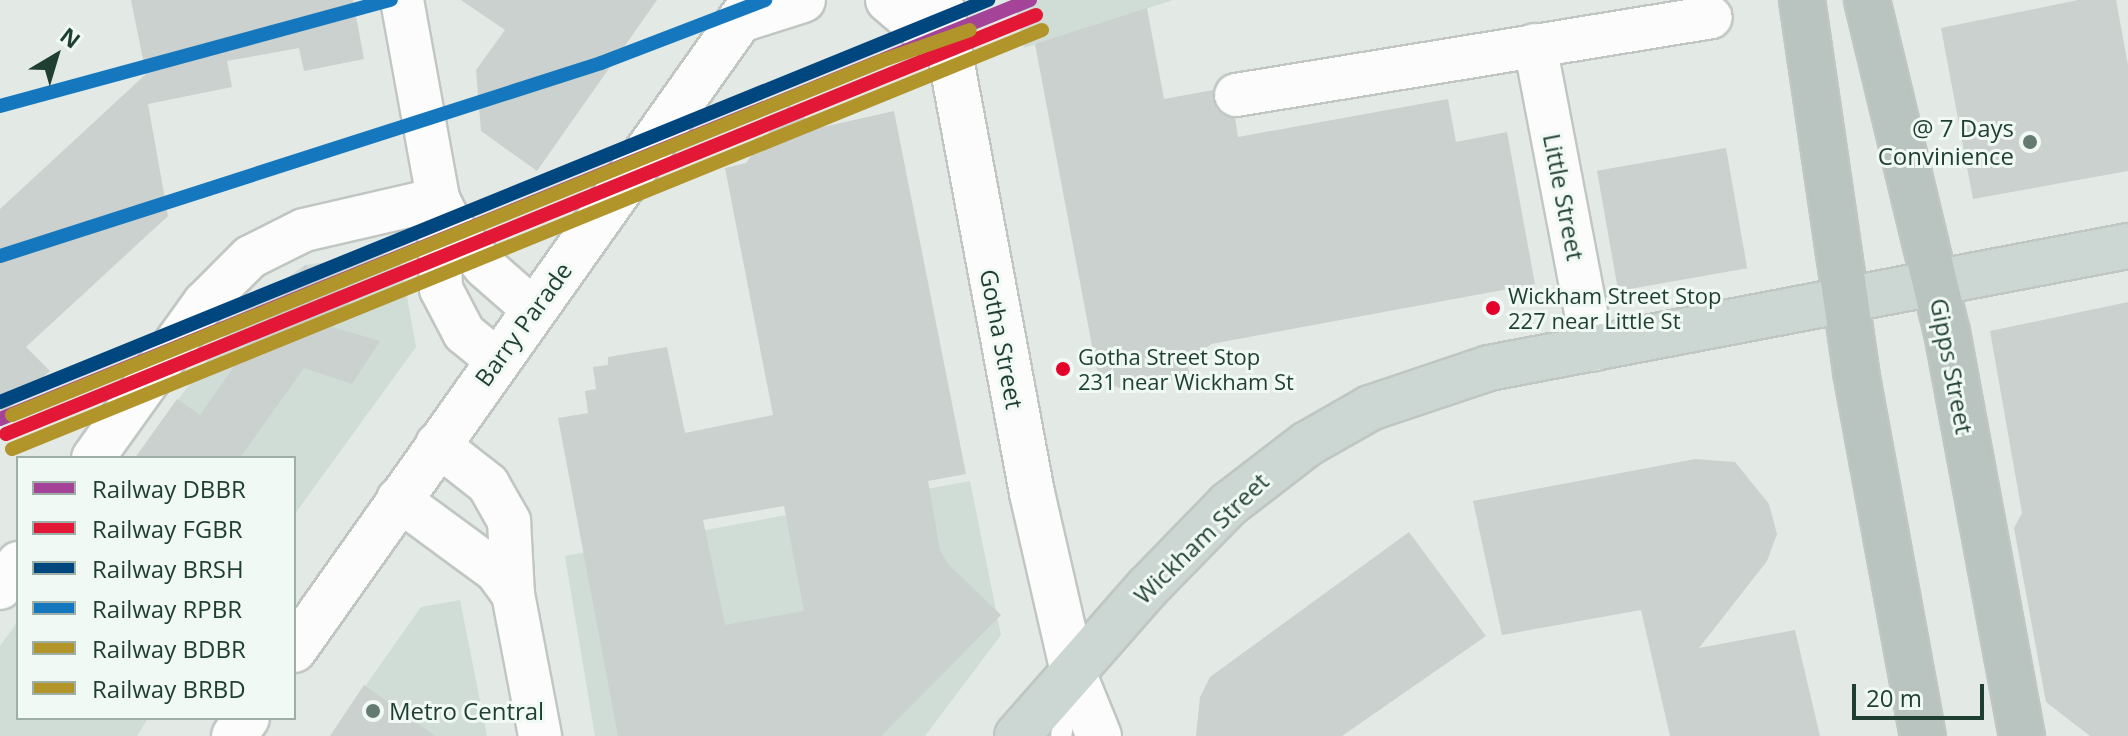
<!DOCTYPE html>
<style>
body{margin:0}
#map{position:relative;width:2128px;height:736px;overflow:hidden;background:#e3eae6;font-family:"Open Sans",sans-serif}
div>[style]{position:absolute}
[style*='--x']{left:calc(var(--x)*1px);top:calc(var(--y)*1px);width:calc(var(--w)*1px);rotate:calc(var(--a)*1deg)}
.built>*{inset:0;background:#d0dcd6}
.building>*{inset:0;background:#cad1ce;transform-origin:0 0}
.roads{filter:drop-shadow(2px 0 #c0c7c3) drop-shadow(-2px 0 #c0c7c3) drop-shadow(0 2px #c0c7c3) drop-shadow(0 -2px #c0c7c3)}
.lane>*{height:20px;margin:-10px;padding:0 10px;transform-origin:10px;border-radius:10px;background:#fbfcfb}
.street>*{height:42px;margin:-21px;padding:0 21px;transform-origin:21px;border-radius:21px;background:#fbfcfb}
.secondary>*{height:44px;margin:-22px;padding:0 22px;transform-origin:22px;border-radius:22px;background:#fbfcfb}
.primary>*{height:44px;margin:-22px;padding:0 22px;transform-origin:22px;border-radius:22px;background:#ccd6d2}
.highway>*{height:44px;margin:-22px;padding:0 22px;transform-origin:22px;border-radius:22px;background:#b9c3c0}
.rail-1>*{height:14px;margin:-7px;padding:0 7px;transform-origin:7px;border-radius:7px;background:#a54399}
.rail-2>*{height:14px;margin:-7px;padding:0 7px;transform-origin:7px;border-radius:7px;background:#e31837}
.rail-3>*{height:14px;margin:-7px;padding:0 7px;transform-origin:7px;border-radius:7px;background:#00467f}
.rail-4>*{height:14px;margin:-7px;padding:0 7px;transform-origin:7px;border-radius:7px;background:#1578be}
.rail-5>*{height:14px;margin:-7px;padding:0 7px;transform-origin:7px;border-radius:7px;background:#b1952a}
.rail-6>*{height:14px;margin:-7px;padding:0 7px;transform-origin:7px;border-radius:7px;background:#b1952a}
.dots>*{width:22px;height:22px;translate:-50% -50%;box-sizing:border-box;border:4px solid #f1f9f4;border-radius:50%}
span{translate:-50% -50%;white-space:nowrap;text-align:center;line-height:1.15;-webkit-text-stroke:6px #f1f9f4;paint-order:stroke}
.bus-label{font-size:22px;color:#1f3f33}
.left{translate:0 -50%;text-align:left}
.poi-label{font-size:24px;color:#1f3f33}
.right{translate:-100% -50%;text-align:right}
.street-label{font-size:24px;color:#1f3f33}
.legend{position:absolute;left:16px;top:456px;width:280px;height:264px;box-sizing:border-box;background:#f1f9f4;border:2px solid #9dafa7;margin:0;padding:10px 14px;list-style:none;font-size:24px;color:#1f3f33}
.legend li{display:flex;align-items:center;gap:16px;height:40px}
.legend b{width:40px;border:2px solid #9dafa7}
.north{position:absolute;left:16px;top:16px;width:80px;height:80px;-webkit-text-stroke:6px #f1f9f4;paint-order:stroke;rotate:38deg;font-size:22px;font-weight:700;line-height:32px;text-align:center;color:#1f3f33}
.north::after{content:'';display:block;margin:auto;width:28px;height:36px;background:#1f3f33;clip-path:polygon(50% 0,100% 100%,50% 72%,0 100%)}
.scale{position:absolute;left:1852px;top:684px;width:132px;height:36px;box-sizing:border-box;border:4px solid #1f3f33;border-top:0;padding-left:10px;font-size:24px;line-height:28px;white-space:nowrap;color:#1f3f33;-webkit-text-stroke:6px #f1f9f4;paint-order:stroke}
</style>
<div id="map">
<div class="built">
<i style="clip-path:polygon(1014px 0,1173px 0,1024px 48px)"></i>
<i style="clip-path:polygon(399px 252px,416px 347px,294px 515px,294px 458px,135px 458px,242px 313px,287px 278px,305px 265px)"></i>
<i style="clip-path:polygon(970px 481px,1001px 635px,925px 736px,595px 736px,565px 556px)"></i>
<i style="clip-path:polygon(460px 600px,487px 736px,330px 736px,421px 607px)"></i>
<i style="clip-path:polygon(18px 621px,18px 718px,148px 718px,137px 736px,0 736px,0 646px)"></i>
</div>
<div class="building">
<i style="clip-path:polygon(131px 0,353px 0,364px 59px,304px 71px,299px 48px,227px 61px,232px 87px,148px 104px,168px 216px,26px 347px,50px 371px,0 417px,0 209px,146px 74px)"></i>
<i style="clip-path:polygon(461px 0,657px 0,537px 171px,481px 131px,476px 70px,505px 30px)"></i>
<i style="clip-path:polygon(2078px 0,2116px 0,2128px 65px,2128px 171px,1973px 199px,1941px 28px)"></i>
<i style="clip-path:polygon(1147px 8px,1164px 99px,1213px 90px,1217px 110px,1235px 118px,1238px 137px,1448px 99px,1456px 142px,1507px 132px,1535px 284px,1211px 344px,1194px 358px,1195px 366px,1188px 367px,1190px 376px,1122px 389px,1103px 381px,1096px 367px,1035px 44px)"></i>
<i style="clip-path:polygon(evenodd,789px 105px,818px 128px,894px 111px,966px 474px,928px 481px,940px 550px,949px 565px,1001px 615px,881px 736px,618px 736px,558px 418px,588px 413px,585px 391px,596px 389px,593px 367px,608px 365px,608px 357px,667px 347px,685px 433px,773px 415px,725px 168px,746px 163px,789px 105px,784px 506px,804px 611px,725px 625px,703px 520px,784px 506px)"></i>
<i style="left:1726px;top:148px;width:122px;height:131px;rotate:80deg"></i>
<i style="clip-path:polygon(305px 265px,352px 299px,332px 327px,380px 341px,352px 384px,304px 368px,240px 458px,135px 458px,177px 399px,200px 415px)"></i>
<i style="clip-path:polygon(2128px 302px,2128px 736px,2090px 736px,2046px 702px,2014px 528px,2022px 513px,1990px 331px)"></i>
<i style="clip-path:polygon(1695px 459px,1735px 462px,1769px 504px,1777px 534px,1767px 561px,1699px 648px,1795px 630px,1820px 736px,1670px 736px,1641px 610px,1502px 635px,1473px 501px)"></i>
<i style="clip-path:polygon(1409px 532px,1486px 636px,1342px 736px,1196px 736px,1200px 697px,1210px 677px)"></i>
<i style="clip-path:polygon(364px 685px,435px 736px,330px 736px)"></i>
</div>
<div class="roads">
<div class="lane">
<i style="--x:1061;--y:736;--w:48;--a:-79.2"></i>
</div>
<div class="street">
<i style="--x:402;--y:0;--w:202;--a:79.7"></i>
<i style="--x:438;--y:199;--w:90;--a:88.1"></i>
<i style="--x:441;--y:289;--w:50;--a:62.4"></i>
<i style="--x:464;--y:333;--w:43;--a:39.3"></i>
<i style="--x:1535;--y:45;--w:310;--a:79.2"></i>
<i style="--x:1236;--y:95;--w:481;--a:-9.3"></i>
<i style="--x:438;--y:199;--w:33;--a:63"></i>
<i style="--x:453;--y:228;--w:50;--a:50.6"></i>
<i style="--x:485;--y:267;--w:64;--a:41.2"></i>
<i style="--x:437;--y:444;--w:65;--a:38.1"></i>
<i style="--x:488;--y:484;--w:43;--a:60.4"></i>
<i style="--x:509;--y:521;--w:73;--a:86.9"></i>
<i style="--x:513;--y:594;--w:145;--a:79.2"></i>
<i style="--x:93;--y:458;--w:191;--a:-54.4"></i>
<i style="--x:204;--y:303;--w:65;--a:-45"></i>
<i style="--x:250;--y:257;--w:60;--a:-26.6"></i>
<i style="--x:304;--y:230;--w:138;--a:-13"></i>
<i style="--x:398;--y:499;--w:122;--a:36.3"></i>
<i style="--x:496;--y:571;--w:29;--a:54"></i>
<i style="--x:0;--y:588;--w:31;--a:-54"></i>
</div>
<div class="secondary">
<i style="--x:888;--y:0;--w:79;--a:40.4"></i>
<i style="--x:940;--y:0;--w:502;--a:79.43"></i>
<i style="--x:1032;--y:493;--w:184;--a:77.1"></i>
<i style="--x:1073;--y:672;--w:69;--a:67.9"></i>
<i style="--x:740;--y:20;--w:66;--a:-17.6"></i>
<i style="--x:294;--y:650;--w:796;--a:-54.71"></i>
<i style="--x:234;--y:736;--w:22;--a:-54"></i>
</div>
<div class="primary">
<i style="--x:1017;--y:736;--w:198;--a:-48.7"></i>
<i style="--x:1148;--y:587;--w:116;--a:-45.7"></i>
<i style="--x:1229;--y:504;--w:98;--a:-37.6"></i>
<i style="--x:1307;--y:444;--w:73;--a:-29.7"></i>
<i style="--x:1370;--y:408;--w:126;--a:-18.6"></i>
<i style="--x:1489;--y:368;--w:651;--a:-10.81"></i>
</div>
<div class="highway">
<i style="--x:1802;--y:0;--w:376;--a:81.7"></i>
<i style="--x:1856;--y:372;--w:370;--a:79.6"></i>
<i style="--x:1867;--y:0;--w:342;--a:76.5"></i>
<i style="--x:1947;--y:332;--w:411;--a:79.5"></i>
</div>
</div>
<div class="rail-1">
<i style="--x:0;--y:419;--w:1112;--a:-22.14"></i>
</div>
<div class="rail-2">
<i style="--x:6;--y:434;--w:1112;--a:-22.14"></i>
</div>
<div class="rail-3">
<i style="--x:0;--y:402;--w:1067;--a:-22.14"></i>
</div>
<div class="rail-4">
<i style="--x:0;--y:106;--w:405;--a:-15.2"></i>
<i style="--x:0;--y:256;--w:631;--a:-17.8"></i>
<i style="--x:601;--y:63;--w:176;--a:-21"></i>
</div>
<div class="rail-5">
<i style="--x:12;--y:449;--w:1112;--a:-22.14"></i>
</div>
<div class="rail-6">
<i style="--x:12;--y:415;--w:938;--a:-22.16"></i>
<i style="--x:881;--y:61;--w:94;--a:-19.2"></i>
</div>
<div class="dots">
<i style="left:2030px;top:142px;background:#647b72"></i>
<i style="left:1493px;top:308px;background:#e4002b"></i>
<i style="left:1063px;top:369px;background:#e4002b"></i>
<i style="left:373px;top:711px;background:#647b72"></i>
</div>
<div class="bus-label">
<span class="left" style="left:1508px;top:308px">Wickham Street Stop<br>227 near Little St</span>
<span class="left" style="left:1078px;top:369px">Gotha Street Stop<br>231 near Wickham St</span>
</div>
<div class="poi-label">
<span class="right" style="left:2014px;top:142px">@ 7 Days<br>Convinience</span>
<span class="left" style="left:389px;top:711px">Metro Central</span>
</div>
<div class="street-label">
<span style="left:1564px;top:197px;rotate:79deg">Little Street</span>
<span style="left:523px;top:324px;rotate:-54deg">Barry Parade</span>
<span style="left:1002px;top:339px;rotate:79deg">Gotha Street</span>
<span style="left:1952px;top:366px;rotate:79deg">Gipps Street</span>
<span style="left:1201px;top:538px;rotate:-44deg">Wickham Street</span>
</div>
<ul class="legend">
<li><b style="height:10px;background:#a54399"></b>Railway DBBR</li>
<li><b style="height:10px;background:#e31837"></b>Railway FGBR</li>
<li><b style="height:10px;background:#00467f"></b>Railway BRSH</li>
<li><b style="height:10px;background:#1578be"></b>Railway RPBR</li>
<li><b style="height:10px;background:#b1952a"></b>Railway BDBR</li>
<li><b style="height:10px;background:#b1952a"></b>Railway BRBD</li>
</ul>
<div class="north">N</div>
<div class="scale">20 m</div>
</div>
